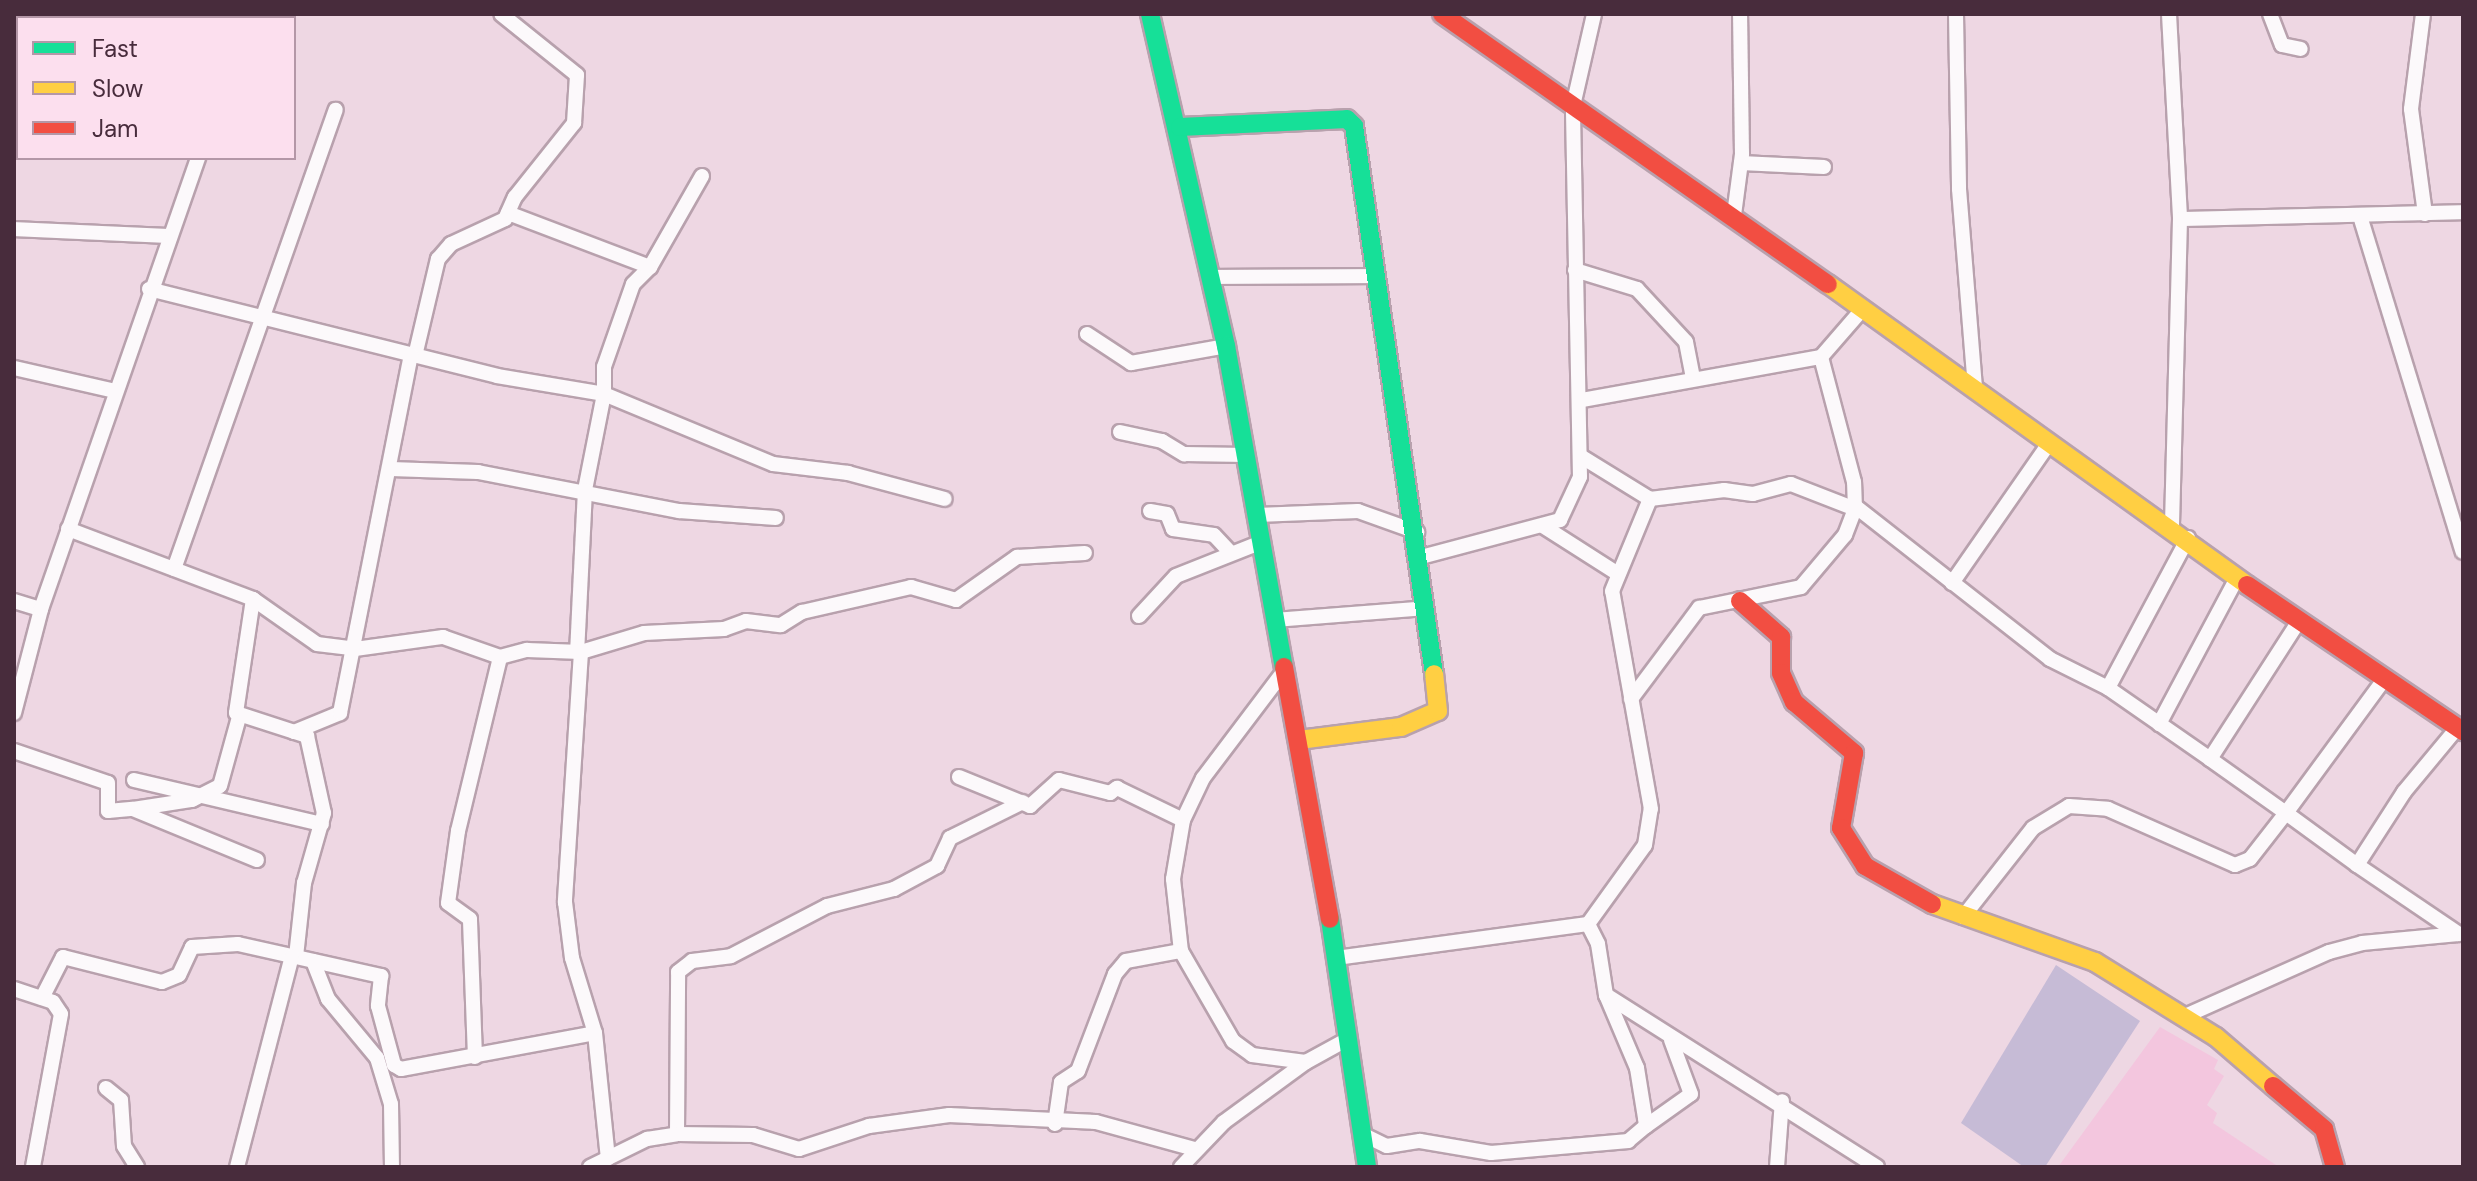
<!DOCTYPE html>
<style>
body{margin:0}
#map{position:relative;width:2477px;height:1181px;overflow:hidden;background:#eed7e3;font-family:"DM Sans",sans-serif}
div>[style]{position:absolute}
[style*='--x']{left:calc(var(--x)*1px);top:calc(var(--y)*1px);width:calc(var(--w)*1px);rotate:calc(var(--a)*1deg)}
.built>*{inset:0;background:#f3c6de}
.green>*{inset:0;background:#c6bbd6}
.roads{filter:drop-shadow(2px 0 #b8a1ad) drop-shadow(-2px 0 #b8a1ad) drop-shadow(0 2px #b8a1ad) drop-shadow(0 -2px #b8a1ad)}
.street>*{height:14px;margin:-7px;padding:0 7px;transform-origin:7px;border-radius:7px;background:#fcf9fb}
.fast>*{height:18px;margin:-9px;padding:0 9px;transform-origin:9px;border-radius:9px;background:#16e098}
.slow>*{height:18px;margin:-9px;padding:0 9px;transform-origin:9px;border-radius:9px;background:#ffcf43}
.jam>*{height:18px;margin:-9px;padding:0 9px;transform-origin:9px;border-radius:9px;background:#f24e42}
span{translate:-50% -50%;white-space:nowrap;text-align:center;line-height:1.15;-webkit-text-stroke:7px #fcdfee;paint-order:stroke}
.frame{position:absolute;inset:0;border:16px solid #482c3c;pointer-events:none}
.legend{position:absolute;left:16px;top:16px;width:280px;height:144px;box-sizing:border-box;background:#fcdfee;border:2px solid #b497a7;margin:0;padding:10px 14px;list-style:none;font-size:24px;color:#482c3c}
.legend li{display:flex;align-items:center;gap:16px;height:40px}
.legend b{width:40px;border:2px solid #b497a7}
</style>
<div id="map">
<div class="built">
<i style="clip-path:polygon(2160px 1027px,2218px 1060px,2214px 1069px,2224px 1076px,2207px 1105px,2217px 1113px,2213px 1123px,2279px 1167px,2058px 1167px)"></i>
</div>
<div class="green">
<i style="clip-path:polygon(2056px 965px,2140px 1021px,2045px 1167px,2024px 1167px,1961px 1123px)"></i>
</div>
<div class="roads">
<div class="street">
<i style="--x:118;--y:14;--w:10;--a:0"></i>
<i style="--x:1956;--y:14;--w:175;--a:89"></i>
<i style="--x:1959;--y:189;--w:202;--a:85.4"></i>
<i style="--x:2169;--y:14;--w:205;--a:86.9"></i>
<i style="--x:2180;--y:219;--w:307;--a:91.5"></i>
<i style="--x:2270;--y:14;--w:33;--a:69"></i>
<i style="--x:2282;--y:45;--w:19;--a:12"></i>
<i style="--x:2423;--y:14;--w:96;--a:97.2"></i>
<i style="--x:2411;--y:109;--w:106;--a:82.4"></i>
<i style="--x:36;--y:18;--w:4;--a:-76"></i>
<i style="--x:246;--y:18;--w:4;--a:-76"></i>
<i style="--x:14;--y:20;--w:4;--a:14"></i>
<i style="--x:14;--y:115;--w:4;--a:14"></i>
<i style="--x:1741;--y:163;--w:83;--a:2.8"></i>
<i style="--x:702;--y:176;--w:105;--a:119.7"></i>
<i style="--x:650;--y:267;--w:24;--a:135"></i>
<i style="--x:633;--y:284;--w:88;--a:109.3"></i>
<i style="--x:604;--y:367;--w:27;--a:90"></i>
<i style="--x:604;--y:394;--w:183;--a:22.5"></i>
<i style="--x:773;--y:464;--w:76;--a:6.8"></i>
<i style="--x:848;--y:473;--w:100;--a:15"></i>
<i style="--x:508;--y:213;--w:152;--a:20.8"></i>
<i style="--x:1734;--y:215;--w:62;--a:-82.5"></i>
<i style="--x:1742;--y:154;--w:140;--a:-90.8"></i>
<i style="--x:2360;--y:216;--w:351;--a:73"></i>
<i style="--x:2180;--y:219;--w:283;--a:-1.4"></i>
<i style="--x:14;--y:229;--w:153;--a:2.6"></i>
<i style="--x:1575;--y:270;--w:65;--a:17"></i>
<i style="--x:1637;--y:289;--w:72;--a:47.2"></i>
<i style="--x:1686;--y:342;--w:36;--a:79"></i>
<i style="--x:1211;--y:277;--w:167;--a:-0.3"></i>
<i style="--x:149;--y:289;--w:359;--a:14"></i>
<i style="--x:497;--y:376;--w:109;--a:9.5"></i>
<i style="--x:604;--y:394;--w:98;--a:101.2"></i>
<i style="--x:585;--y:490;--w:162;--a:92.8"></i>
<i style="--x:1087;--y:334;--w:53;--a:33.4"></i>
<i style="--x:1131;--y:363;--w:97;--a:-10.1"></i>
<i style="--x:415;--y:356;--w:100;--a:-76.7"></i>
<i style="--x:438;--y:259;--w:20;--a:-49"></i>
<i style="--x:451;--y:244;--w:60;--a:-24.8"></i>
<i style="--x:505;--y:219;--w:24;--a:-66"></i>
<i style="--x:515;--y:197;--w:95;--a:-51.4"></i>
<i style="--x:574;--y:123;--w:48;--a:-86.4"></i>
<i style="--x:577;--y:75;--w:97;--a:-141.2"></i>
<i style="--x:14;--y:368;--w:104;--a:12.8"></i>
<i style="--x:1582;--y:400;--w:243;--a:-10.2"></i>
<i style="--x:1821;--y:357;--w:61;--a:-49"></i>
<i style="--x:1120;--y:432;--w:43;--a:12.1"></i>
<i style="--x:1162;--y:441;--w:26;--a:31"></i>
<i style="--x:1184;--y:454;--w:62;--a:0.9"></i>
<i style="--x:391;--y:469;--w:87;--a:2"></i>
<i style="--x:478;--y:472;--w:205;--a:11"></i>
<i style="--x:679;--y:511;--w:97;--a:4.1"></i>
<i style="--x:1650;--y:499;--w:75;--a:-6.9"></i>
<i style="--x:1724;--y:490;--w:29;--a:8"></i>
<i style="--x:1753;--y:494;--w:39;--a:-15"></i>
<i style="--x:1791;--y:484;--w:69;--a:21.3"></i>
<i style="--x:1855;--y:506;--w:248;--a:38.1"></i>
<i style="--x:2050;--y:659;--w:65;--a:26.6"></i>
<i style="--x:2108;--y:688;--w:124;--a:34.8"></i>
<i style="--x:2210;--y:759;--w:161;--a:-57.2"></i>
<i style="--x:1150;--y:511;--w:17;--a:10"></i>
<i style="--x:1167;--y:514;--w:16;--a:68"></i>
<i style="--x:1173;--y:529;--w:41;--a:8.3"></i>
<i style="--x:1214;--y:535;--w:22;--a:47"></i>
<i style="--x:1257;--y:515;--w:101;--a:-2.3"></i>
<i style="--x:1358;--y:511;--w:63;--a:19.6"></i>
<i style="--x:1543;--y:526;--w:89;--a:32.6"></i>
<i style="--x:68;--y:529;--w:198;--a:20.7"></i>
<i style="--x:253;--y:599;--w:115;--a:98.5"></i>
<i style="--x:236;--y:713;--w:75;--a:17.9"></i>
<i style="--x:307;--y:736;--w:79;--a:77.6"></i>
<i style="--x:324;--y:813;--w:73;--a:105.9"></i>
<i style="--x:304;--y:883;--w:74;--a:96.2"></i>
<i style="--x:1421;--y:557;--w:144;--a:-14.9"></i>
<i style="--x:1560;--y:520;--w:47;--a:-65.1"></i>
<i style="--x:1580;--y:477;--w:371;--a:-91.1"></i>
<i style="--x:1573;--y:106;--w:94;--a:-77.1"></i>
<i style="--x:174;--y:569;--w:487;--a:-70.6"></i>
<i style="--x:1952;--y:583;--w:172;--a:-55.2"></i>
<i style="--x:253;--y:599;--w:78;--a:35.1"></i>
<i style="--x:317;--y:644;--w:38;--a:7"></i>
<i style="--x:355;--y:649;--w:89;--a:-7.8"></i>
<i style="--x:443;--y:637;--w:60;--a:19.3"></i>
<i style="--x:500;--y:657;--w:28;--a:-15"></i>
<i style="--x:527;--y:650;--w:54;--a:2.1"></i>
<i style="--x:581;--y:652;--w:66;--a:-16.8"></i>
<i style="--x:644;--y:633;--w:80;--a:-2.9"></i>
<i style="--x:724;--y:629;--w:23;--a:-20"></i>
<i style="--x:746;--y:621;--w:35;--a:7"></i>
<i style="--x:781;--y:625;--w:25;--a:-32"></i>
<i style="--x:802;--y:612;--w:112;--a:-12.9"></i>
<i style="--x:911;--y:587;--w:47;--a:16.1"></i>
<i style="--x:956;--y:600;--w:75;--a:-35.2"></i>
<i style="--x:1017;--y:557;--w:68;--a:-3.4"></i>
<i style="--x:14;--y:601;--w:28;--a:17"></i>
<i style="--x:1139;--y:616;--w:54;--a:-47.2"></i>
<i style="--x:1176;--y:576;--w:92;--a:-21.6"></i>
<i style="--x:1275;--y:620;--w:151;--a:-4.5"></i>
<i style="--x:581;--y:652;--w:251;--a:93.7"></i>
<i style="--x:565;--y:902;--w:56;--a:82.9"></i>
<i style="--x:572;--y:958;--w:78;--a:73"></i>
<i style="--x:595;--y:1033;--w:126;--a:84.1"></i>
<i style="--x:1284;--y:671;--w:134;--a:127.1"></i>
<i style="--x:1203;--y:778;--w:47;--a:115.5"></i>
<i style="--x:1183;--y:820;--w:60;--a:99.6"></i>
<i style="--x:1173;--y:879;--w:72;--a:83.7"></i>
<i style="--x:1181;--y:951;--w:104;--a:60"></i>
<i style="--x:1233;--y:1041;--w:24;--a:36"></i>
<i style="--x:1252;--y:1055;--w:54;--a:7.4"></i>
<i style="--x:1306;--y:1062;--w:48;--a:-28.7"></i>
<i style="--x:2108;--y:688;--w:170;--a:-61.9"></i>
<i style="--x:1631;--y:699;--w:114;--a:-53.2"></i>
<i style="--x:1699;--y:608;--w:104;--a:-11.6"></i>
<i style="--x:1801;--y:587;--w:68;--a:-49.8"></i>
<i style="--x:1845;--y:535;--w:28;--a:-69"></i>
<i style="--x:1855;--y:509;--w:27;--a:-92"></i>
<i style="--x:1854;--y:482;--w:129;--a:-104.8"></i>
<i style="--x:14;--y:713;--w:107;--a:-75.4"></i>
<i style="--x:41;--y:609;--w:478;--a:-70.8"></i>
<i style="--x:2159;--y:724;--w:166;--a:-61.9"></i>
<i style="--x:294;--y:732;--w:50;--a:-22.4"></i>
<i style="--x:340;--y:713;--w:365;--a:-78.8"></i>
<i style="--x:14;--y:751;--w:99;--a:18.8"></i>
<i style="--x:108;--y:783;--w:28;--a:90"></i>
<i style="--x:108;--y:811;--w:25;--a:-5"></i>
<i style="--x:133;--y:809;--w:60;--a:-8.7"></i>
<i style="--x:192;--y:800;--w:31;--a:-27"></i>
<i style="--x:220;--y:786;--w:72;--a:-74.6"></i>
<i style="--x:2210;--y:759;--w:93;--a:35.4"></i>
<i style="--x:2286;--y:813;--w:167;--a:-53.7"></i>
<i style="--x:959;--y:777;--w:77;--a:22.2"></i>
<i style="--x:1030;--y:806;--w:39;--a:-42"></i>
<i style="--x:1059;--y:780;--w:53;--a:14.3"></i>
<i style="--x:1110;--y:793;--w:9;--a:-36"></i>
<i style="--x:1117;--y:788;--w:73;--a:25.9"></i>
<i style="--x:134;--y:780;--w:193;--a:13.2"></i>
<i style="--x:133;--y:809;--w:134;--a:22.4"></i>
<i style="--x:2357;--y:865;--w:123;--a:34.1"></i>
<i style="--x:1963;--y:917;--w:113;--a:-51.8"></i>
<i style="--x:2033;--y:828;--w:42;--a:-31.4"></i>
<i style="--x:2069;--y:806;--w:39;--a:4"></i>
<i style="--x:2108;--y:809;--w:139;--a:23.8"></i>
<i style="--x:2235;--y:865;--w:16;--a:-22"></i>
<i style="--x:2250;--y:859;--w:58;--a:-52"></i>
<i style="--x:2286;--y:813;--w:88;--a:36.2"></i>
<i style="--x:2357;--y:865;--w:87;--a:-57.2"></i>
<i style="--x:2404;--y:792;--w:85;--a:-50.3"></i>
<i style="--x:1588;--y:924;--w:22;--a:63"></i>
<i style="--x:1598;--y:944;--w:52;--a:81.1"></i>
<i style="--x:1606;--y:995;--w:321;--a:32.4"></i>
<i style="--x:1336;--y:958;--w:254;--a:-7.7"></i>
<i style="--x:1588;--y:924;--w:97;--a:-54.2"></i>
<i style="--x:1645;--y:845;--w:36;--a:-81"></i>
<i style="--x:1651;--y:809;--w:221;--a:-100.1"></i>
<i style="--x:1612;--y:591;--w:100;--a:-67.6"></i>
<i style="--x:1650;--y:499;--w:80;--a:-148.3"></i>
<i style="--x:313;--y:961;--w:41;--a:68.5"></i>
<i style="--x:328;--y:999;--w:77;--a:50.3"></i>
<i style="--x:377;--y:1058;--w:48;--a:73.1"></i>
<i style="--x:391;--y:1104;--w:63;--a:89.1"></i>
<i style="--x:14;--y:989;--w:41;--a:18.4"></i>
<i style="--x:53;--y:1002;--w:14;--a:56"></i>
<i style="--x:61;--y:1014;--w:156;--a:100.4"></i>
<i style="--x:42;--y:998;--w:46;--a:-62.9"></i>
<i style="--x:63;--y:957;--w:102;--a:14.2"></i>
<i style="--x:162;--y:982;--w:18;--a:-22"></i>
<i style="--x:179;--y:975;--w:31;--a:-65"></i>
<i style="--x:192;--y:947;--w:46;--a:-3.7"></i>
<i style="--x:238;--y:944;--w:147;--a:12.6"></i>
<i style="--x:381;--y:976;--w:30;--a:96"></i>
<i style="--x:378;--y:1006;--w:61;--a:74.8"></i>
<i style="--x:394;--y:1065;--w:8;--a:30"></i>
<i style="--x:401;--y:1069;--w:197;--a:-10.5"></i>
<i style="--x:2183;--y:1017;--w:160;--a:-24"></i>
<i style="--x:2329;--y:952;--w:34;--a:-15"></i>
<i style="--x:2362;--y:943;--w:97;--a:-5.3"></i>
<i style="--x:475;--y:1057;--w:138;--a:-92.1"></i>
<i style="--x:470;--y:919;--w:27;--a:-144"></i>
<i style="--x:448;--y:903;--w:73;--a:-82.1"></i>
<i style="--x:458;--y:831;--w:179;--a:-76.4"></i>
<i style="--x:106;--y:1088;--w:19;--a:39"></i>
<i style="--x:121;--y:1100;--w:46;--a:86.3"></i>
<i style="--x:124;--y:1146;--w:25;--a:58"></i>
<i style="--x:1055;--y:1124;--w:42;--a:-81.9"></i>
<i style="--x:1061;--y:1082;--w:20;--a:-33"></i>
<i style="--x:1078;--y:1071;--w:104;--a:-69.1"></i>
<i style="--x:1115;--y:974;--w:17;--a:-50"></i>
<i style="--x:1126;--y:961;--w:56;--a:-10.3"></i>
<i style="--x:1646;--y:1126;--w:55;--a:-35.4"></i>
<i style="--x:1691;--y:1094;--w:58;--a:-110.3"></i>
<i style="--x:677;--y:1134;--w:162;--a:-89.6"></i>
<i style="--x:678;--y:972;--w:18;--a:-38"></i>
<i style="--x:692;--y:961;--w:39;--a:-7"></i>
<i style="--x:731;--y:956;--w:108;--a:-27.5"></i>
<i style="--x:827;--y:906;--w:69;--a:-14.2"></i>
<i style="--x:894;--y:889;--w:49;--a:-28.1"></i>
<i style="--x:937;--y:866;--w:31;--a:-65"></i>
<i style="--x:950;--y:838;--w:81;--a:-26.3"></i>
<i style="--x:1364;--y:1135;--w:25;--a:26"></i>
<i style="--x:1387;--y:1146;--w:33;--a:-9"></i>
<i style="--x:1420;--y:1141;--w:72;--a:9.6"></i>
<i style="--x:1491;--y:1153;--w:138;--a:-5"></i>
<i style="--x:1628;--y:1141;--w:23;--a:-40"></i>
<i style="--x:1646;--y:1126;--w:8;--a:-97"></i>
<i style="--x:1645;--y:1118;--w:51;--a:-99.1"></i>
<i style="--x:1637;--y:1068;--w:79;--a:-113"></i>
<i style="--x:237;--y:1167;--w:218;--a:-75.4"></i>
<i style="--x:590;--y:1167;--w:64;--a:-26.2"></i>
<i style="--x:647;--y:1139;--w:30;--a:-9"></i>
<i style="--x:677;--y:1134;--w:76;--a:0.8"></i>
<i style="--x:753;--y:1135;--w:48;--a:16.9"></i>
<i style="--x:799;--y:1149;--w:74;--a:-18.2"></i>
<i style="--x:869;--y:1126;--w:81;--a:-7.8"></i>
<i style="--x:949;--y:1115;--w:147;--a:2.7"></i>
<i style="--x:1096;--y:1122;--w:103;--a:15.3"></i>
<i style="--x:1181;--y:1167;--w:62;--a:-46.3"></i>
<i style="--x:1224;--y:1122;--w:102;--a:-36.2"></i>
<i style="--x:1777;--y:1167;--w:66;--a:-85.7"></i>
</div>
<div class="fast">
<i style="--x:1150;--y:14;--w:341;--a:77.1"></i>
<i style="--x:1226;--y:346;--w:326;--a:79.8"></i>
<i style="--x:1180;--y:127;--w:167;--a:-2.7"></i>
<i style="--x:1347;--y:119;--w:10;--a:45"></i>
<i style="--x:1354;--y:126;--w:554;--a:81.69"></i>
<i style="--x:1330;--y:919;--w:251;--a:81.5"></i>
</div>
<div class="slow">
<i style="--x:1828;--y:284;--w:516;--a:35.69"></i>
<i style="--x:1299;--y:740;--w:103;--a:-7.3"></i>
<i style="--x:1401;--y:727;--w:40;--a:-23.4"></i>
<i style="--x:1438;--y:711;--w:37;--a:-96"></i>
<i style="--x:1932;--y:904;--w:173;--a:19.6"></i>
<i style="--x:2095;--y:962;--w:142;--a:31.8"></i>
<i style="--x:2216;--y:1037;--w:75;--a:40.7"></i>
</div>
<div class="jam">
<i style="--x:1442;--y:14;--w:471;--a:35"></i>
<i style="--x:2247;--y:585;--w:261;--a:34.1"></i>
<i style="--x:1740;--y:601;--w:55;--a:41.3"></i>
<i style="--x:1781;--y:637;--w:36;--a:90"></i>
<i style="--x:1781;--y:673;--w:32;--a:66"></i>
<i style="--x:1794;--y:702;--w:79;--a:40.4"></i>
<i style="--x:1854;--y:753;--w:76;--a:99.8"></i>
<i style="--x:1841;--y:828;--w:45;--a:57.7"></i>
<i style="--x:1865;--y:866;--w:77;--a:29.6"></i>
<i style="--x:1284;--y:667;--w:256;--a:79.7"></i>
<i style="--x:2273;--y:1086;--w:67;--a:40.1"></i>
<i style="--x:2324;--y:1129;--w:40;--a:74"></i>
</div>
</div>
<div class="frame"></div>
<ul class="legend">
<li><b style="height:10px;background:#16e098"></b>Fast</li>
<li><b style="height:10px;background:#ffcf43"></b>Slow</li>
<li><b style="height:10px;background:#f24e42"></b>Jam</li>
</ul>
</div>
